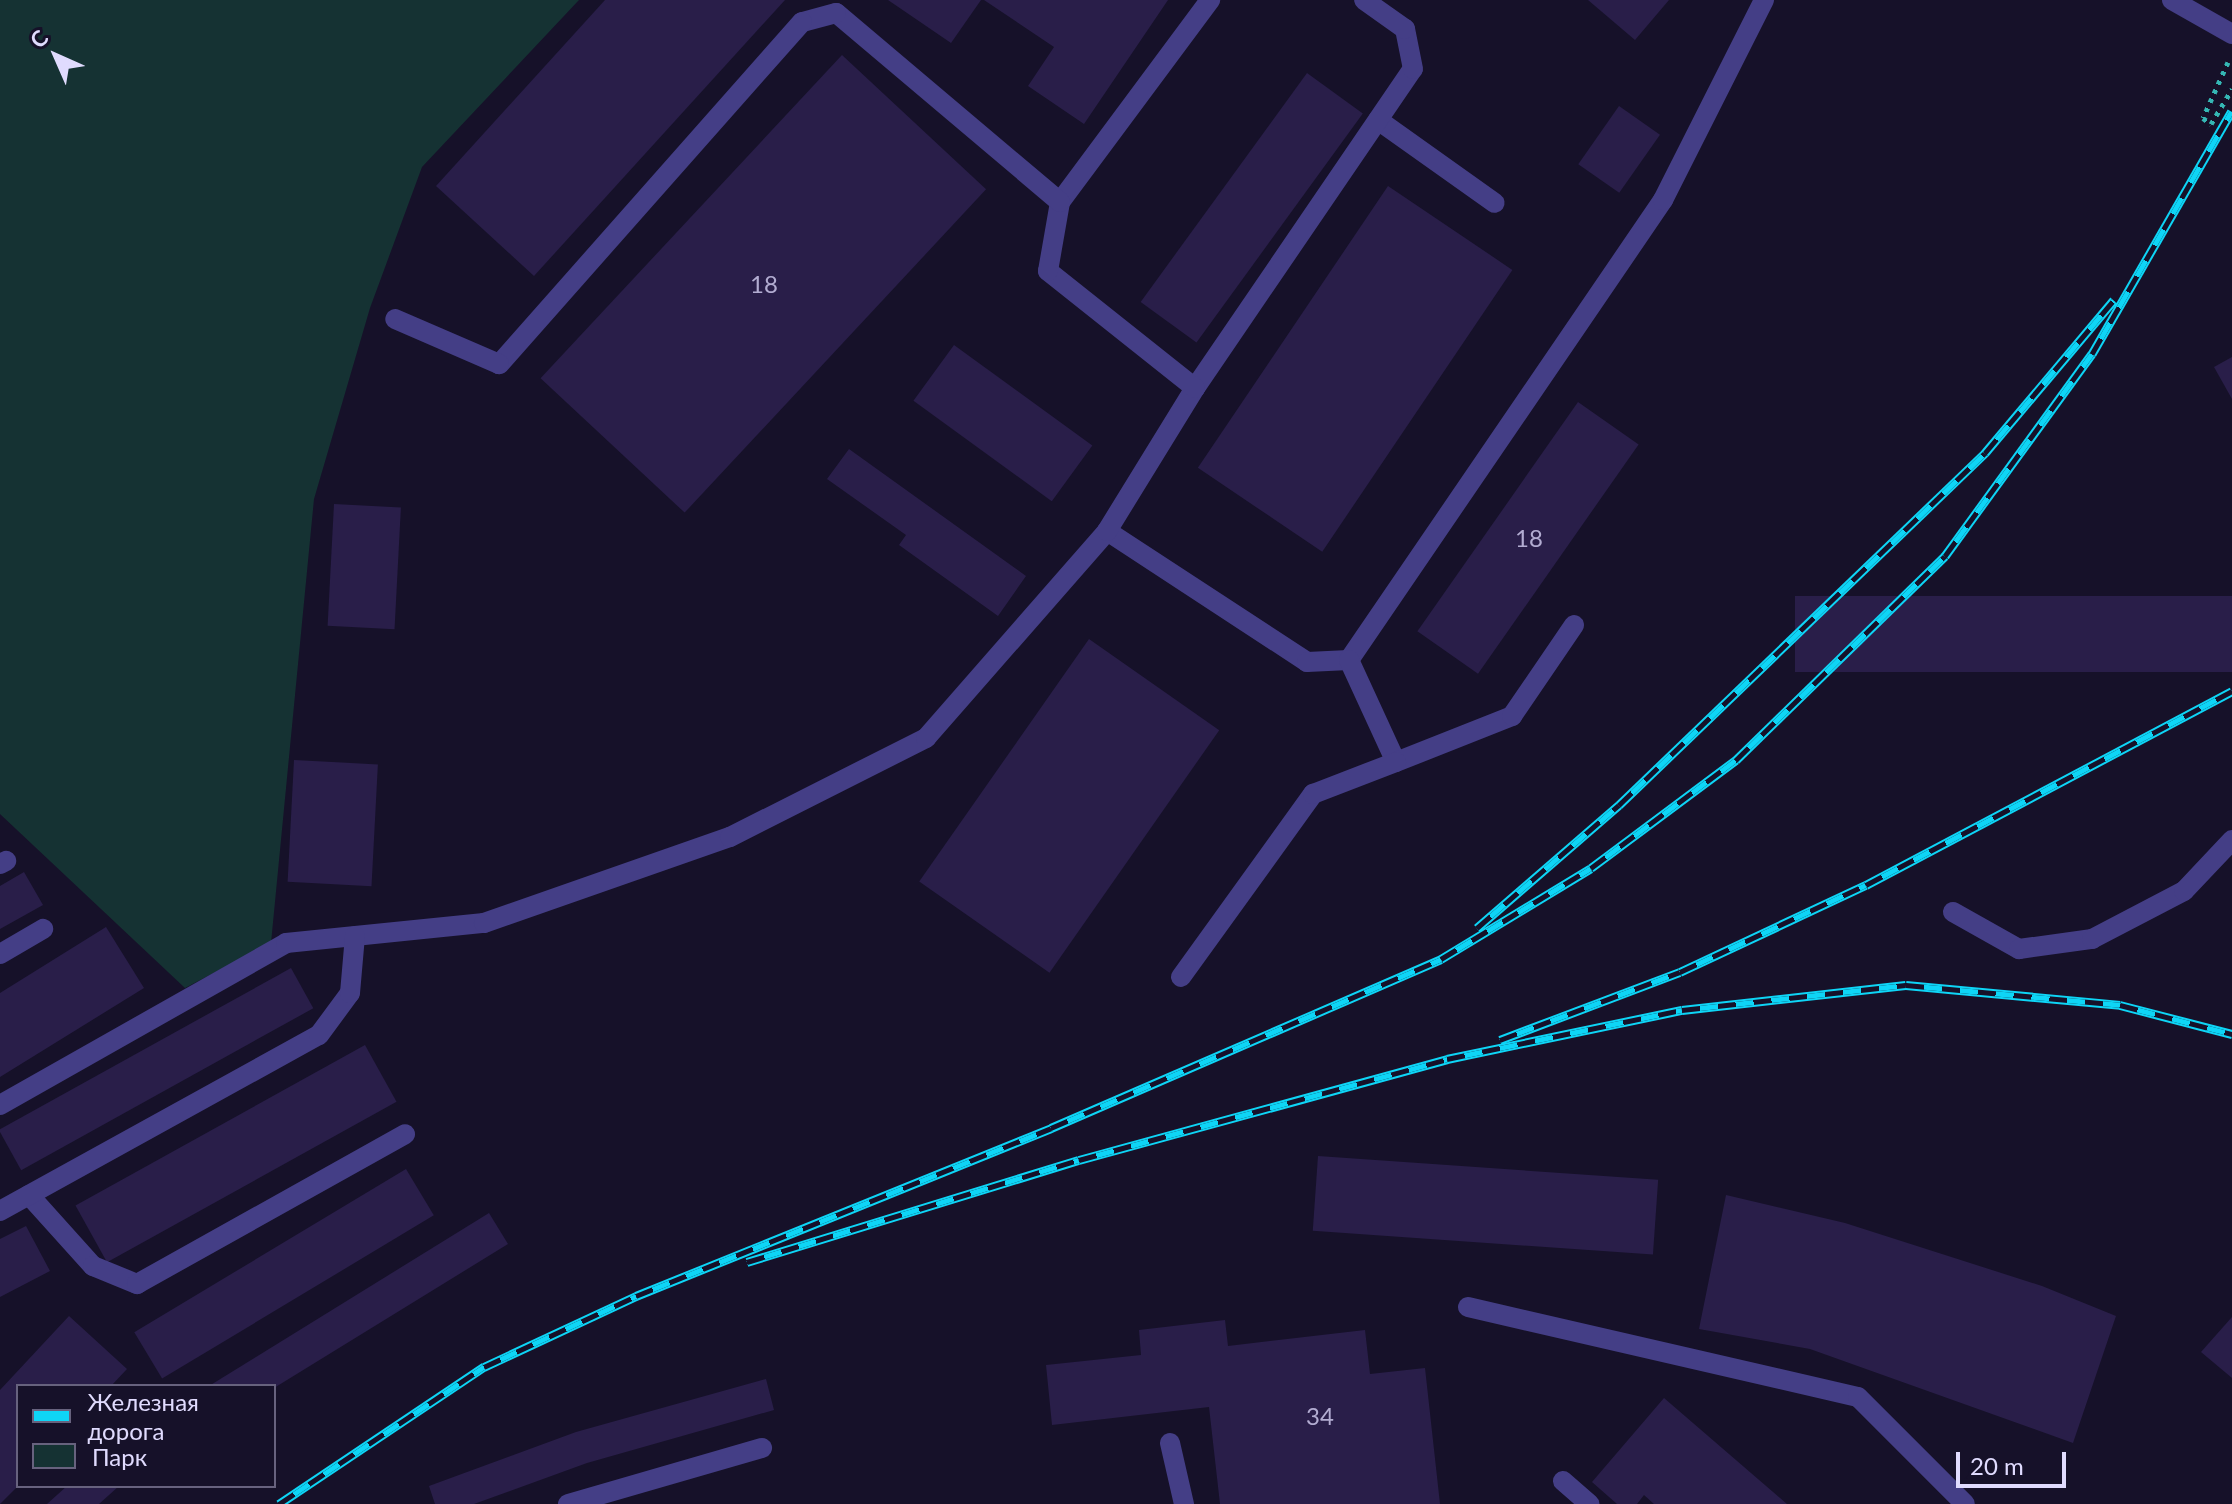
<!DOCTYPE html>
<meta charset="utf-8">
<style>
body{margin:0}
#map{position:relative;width:2232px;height:1504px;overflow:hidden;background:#161129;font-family:Lato,sans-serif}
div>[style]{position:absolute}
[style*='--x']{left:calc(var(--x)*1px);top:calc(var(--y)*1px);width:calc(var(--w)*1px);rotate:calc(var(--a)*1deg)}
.green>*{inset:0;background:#153233}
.building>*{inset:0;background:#291e49;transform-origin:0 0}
.path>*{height:5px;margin-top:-2.5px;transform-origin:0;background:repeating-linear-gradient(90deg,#35b7b4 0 4px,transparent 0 10px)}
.lane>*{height:20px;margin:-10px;padding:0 10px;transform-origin:10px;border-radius:10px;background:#443e86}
.rail>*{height:9px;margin-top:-4.5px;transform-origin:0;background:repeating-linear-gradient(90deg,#161129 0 18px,#0ed5f6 0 36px);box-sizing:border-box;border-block:2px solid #0ed5f6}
span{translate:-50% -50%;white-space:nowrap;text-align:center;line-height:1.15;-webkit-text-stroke:7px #161129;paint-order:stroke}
.number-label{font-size:24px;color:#b2acd1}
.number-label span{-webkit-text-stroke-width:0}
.legend{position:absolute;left:16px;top:1384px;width:260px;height:104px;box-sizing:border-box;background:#161129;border:2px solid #67627e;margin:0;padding:10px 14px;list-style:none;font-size:24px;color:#e0dbfe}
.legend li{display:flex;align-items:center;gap:16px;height:40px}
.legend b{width:40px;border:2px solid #67627e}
.north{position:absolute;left:16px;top:16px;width:80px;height:80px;-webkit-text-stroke:6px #161129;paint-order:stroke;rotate:315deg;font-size:22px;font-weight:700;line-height:32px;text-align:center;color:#e0dbfe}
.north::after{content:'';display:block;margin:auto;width:28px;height:36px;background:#e0dbfe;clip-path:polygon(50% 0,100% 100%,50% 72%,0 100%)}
.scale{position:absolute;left:1956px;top:1452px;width:110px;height:36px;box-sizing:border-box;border:4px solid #e0dbfe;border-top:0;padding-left:10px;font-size:24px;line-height:28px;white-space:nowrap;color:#e0dbfe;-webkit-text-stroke:6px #161129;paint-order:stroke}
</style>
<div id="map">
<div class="green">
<i style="clip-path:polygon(0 0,579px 0,422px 167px,370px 308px,314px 499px,271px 943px,185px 988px,0 814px)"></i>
</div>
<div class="building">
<i style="clip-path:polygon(605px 0,785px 0,534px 276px,436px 186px)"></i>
<i style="clip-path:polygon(888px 0,981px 0,951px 43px)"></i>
<i style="clip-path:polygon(984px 0,1168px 0,1084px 124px,1028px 86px,1054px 47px)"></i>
<i style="clip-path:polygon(1588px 0,1669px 0,1635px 40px)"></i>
<i style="left:842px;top:55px;width:197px;height:442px;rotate:43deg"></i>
<i style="left:1307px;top:73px;width:69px;height:283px;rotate:36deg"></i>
<i style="left:1619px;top:106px;width:50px;height:71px;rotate:35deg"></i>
<i style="left:1388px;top:186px;width:150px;height:340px;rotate:34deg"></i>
<i style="left:954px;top:345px;width:171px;height:69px;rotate:36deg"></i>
<i style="clip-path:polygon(2232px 357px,2232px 399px,2214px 367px)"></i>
<i style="left:1578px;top:402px;width:74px;height:280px;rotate:35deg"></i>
<i style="clip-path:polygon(849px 449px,1026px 576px,998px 616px,899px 545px,906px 535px,827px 479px)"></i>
<i style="left:334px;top:504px;width:67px;height:122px;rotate:3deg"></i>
<i style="left:2232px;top:596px;width:76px;height:437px;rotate:90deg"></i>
<i style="left:1089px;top:639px;width:159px;height:296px;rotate:35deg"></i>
<i style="left:294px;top:760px;width:84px;height:122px;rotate:3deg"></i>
<i style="clip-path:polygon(24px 872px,43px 905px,0 929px,0 886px)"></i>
<i style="clip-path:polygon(106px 927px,144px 988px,0 1077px,0 993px)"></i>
<i style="left:291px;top:968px;width:46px;height:334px;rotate:61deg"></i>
<i style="left:365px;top:1045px;width:65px;height:331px;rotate:61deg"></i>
<i style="left:1318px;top:1156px;width:341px;height:75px;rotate:4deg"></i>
<i style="left:406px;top:1169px;width:54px;height:317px;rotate:59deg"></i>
<i style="clip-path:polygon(1726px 1195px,1845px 1223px,2042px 1286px,2116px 1316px,2073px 1443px,1810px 1349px,1699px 1329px)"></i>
<i style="clip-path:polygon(489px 1213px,508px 1244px,274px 1388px,209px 1386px)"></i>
<i style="clip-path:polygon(26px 1226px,50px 1271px,0 1297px,0 1239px)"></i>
<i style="clip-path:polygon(69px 1316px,127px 1369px,111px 1386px,18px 1386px,18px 1486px,0 1504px,0 1390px)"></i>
<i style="clip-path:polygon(2232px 1317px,2232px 1378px,2201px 1352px)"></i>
<i style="clip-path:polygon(1225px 1320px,1228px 1346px,1365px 1330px,1370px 1374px,1425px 1368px,1440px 1504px,1220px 1504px,1209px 1407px,1052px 1425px,1046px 1365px,1141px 1355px,1139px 1330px)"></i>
<i style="clip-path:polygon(766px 1379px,774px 1410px,587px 1463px,474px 1504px,435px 1504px,429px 1486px,576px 1432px)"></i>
<i style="clip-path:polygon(1664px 1398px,1787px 1504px,1654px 1504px,1644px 1495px,1637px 1504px,1617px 1504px,1592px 1482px)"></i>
<i style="clip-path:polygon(67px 1486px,119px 1486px,99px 1504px,47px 1504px)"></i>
</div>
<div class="path">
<i style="--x:2228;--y:62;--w:61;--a:114.1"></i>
<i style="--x:2203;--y:118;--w:10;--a:37"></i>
<i style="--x:2211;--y:124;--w:41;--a:-59"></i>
</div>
<div class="lane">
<i style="--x:2172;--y:0;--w:69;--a:29.5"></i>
<i style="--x:1378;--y:120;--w:143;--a:35.4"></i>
<i style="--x:1060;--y:202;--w:252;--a:-53.4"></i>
<i style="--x:1195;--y:388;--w:386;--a:-55.7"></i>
<i style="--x:1413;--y:69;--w:41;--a:-101.3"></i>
<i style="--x:1405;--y:29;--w:50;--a:-144.7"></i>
<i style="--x:1107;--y:531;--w:239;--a:33.2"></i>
<i style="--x:1307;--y:662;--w:42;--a:-2.7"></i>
<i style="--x:1349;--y:660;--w:557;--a:-55.68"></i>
<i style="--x:1663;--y:200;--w:224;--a:-63.2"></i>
<i style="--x:1349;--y:660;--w:112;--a:65.3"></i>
<i style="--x:1396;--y:762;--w:125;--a:-21.6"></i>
<i style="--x:1512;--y:716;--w:110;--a:-55.7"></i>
<i style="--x:0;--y:864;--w:7;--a:-27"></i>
<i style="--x:1953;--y:912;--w:76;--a:29.3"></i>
<i style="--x:2019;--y:949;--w:74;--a:-7.8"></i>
<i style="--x:2092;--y:939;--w:104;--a:-27.6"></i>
<i style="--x:2184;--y:891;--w:70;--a:-46.7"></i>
<i style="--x:0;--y:954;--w:50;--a:-30.2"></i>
<i style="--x:1181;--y:977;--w:226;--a:-54.2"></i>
<i style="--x:1313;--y:794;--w:89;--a:-21.1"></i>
<i style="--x:0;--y:1105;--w:329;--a:-29.5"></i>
<i style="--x:286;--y:943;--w:199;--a:-5.8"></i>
<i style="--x:484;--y:923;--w:261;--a:-19.3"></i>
<i style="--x:730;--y:837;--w:220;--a:-26.8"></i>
<i style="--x:926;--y:738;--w:275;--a:-48.8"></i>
<i style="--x:1107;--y:531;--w:168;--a:-58.4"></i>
<i style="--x:1195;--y:388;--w:188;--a:-141.5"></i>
<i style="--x:1048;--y:271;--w:70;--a:-80.1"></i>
<i style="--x:1060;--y:202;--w:293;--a:-139.8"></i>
<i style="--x:836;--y:13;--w:35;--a:165"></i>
<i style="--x:802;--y:22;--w:457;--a:131.5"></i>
<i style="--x:499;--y:364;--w:113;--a:-156.6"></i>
<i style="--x:29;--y:1195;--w:96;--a:48"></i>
<i style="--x:93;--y:1266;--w:48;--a:22.2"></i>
<i style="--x:137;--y:1284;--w:307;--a:-29.2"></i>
<i style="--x:0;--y:1211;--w:364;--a:-28.9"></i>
<i style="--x:319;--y:1035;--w:52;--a:-53.6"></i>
<i style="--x:350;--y:993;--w:57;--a:-85"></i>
<i style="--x:1468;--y:1307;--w:400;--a:13"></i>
<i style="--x:1858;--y:1397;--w:151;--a:45"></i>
<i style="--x:1170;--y:1443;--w:63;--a:77.1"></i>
<i style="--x:1563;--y:1481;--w:35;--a:41"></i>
<i style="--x:568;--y:1504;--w:202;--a:-16.1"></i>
</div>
<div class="rail">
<i style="--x:1477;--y:928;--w:188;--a:-40.9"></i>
<i style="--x:1619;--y:805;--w:508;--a:-43.88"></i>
<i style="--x:1985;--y:453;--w:200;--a:-49.9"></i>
<i style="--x:1500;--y:1040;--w:192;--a:-20.7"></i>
<i style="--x:1680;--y:972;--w:205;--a:-25.1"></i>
<i style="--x:1866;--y:885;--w:414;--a:-27.9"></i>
<i style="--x:747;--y:1262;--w:347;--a:-17.1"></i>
<i style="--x:1079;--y:1160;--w:382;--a:-15.3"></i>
<i style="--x:1447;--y:1059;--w:240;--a:-11.8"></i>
<i style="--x:1682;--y:1010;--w:225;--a:-6.4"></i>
<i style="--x:1906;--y:985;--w:215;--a:5.3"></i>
<i style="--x:2120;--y:1005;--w:116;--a:14.5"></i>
<i style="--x:279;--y:1504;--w:247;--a:-33.8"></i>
<i style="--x:484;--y:1367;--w:168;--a:-25"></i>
<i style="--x:636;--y:1296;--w:448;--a:-22"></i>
<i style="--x:1051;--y:1128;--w:425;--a:-23.4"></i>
<i style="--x:1441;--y:959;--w:175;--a:-31.2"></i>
<i style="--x:1591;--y:868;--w:181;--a:-36.7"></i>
<i style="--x:1736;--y:760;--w:292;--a:-44.3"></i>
<i style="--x:1945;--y:556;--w:250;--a:-54"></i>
<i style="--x:2092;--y:354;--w:280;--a:-60.1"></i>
</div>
<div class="number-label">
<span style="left:764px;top:284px">18</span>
<span style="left:1529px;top:538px">18</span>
<span style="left:1320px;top:1416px">34</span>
</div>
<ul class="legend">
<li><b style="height:10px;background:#0ed5f6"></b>Железная дорога</li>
<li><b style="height:22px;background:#153233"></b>Парк</li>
</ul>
<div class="north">С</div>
<div class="scale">20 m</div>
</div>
